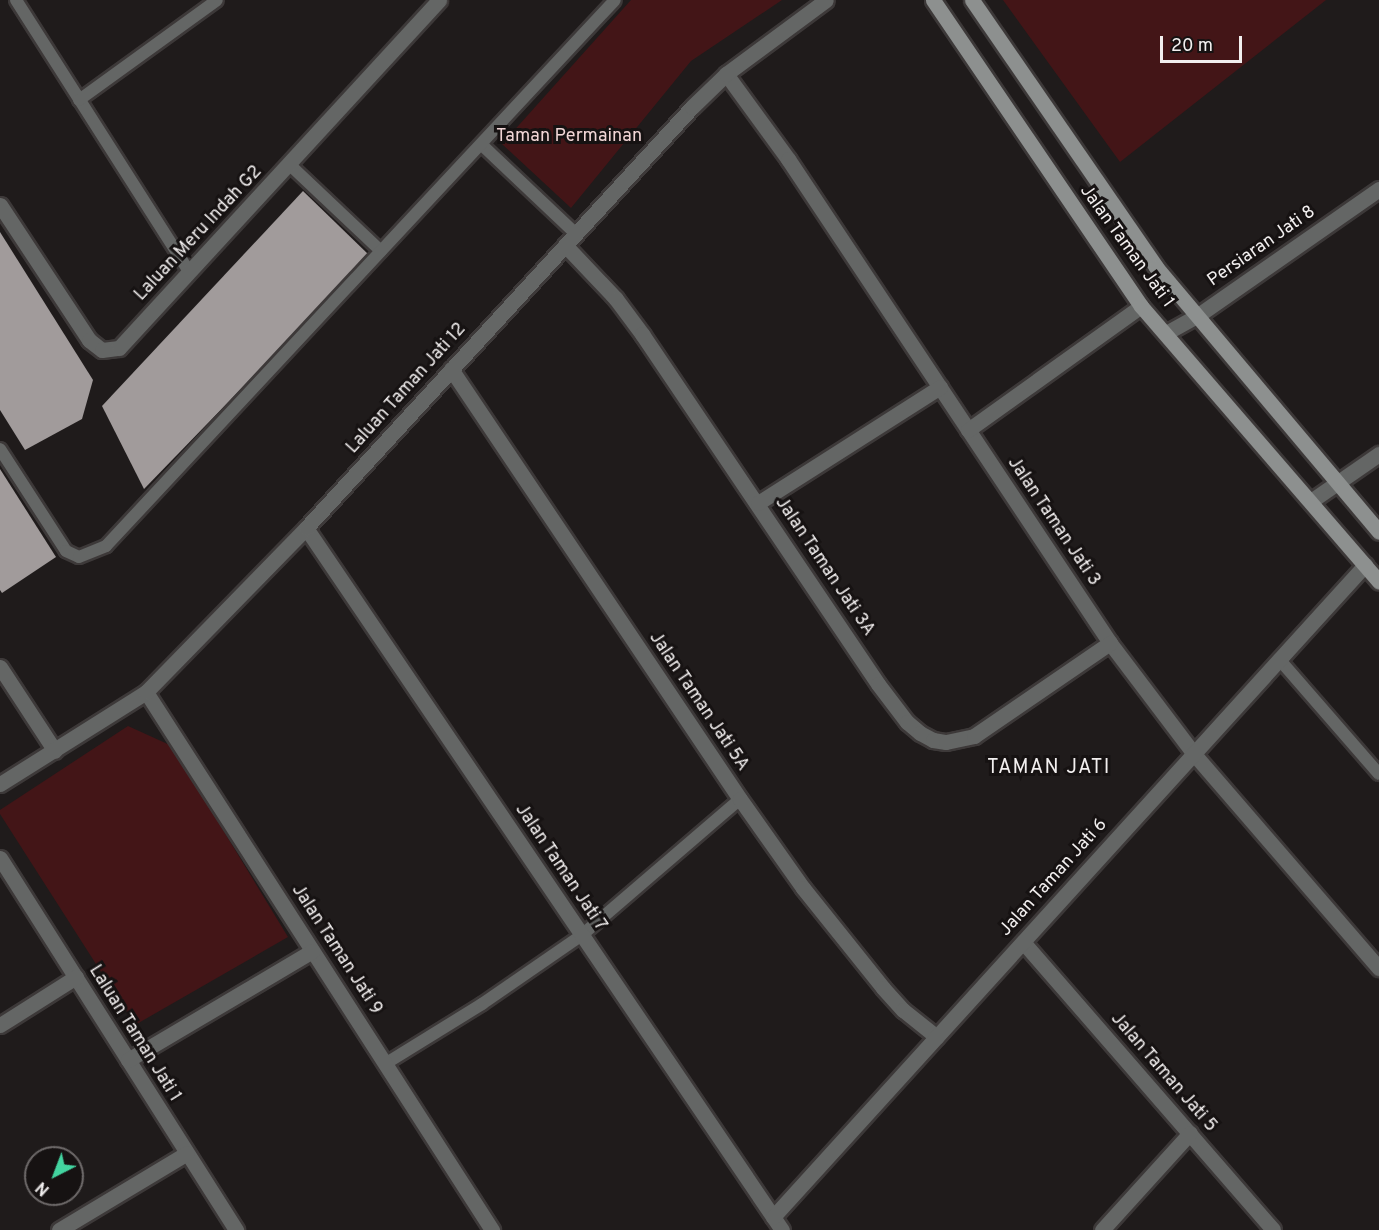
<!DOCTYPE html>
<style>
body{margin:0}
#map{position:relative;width:1379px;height:1230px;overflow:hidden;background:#1f1b1b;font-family:Overpass,sans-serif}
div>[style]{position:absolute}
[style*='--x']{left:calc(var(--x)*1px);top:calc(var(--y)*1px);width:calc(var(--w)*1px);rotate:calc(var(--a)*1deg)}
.green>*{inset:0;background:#431517}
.building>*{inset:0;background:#a19b9b}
.roads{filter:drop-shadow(2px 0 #3d3939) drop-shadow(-2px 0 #3d3939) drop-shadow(0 2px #3d3939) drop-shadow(0 -2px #3d3939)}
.lane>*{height:12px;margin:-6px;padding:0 6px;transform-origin:6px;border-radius:6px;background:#646665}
.street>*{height:15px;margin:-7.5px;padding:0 7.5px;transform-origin:7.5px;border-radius:7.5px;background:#646665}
.secondary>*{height:15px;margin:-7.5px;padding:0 7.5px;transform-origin:7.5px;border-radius:7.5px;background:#8d908f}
span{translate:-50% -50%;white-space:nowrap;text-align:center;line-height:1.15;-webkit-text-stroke:6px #161212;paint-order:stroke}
.park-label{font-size:18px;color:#f1d6d6}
.street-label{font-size:18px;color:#f2efef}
.neighbourhood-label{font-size:20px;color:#f2efef;letter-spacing:1.5px}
.north{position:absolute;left:24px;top:1146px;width:60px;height:60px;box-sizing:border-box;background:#161212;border:2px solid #6e6a6a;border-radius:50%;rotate:222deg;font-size:16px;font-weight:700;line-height:24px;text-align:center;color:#f2efef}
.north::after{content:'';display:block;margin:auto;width:21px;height:27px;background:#43d4a0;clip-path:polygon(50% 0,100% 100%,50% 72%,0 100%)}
.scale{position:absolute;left:1160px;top:36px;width:82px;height:27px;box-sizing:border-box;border:3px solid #f2efef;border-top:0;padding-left:8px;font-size:18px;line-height:21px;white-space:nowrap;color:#f2efef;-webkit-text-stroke:4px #161212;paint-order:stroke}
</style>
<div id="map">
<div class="green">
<i style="clip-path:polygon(631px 0,782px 0,691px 61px,571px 208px,502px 144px)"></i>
<i style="clip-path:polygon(1003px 0,1326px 0,1120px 162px)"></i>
<i style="clip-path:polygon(128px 726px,172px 746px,288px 937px,135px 1025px,0 814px,0 810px)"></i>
</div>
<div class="building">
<i style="clip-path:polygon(303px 191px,370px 256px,144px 489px,102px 406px)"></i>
<i style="clip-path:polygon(0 232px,93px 380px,82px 419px,25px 450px,0 410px)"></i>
<i style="clip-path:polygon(0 469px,56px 557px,2px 593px,0 590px)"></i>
</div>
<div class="roads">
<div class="lane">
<i style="--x:16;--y:0;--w:322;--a:57.5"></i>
<i style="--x:79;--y:100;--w:170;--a:-35.9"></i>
<i style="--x:482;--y:145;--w:128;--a:43.4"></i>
<i style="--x:290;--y:165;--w:125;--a:43.4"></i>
<i style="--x:0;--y:449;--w:121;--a:57.1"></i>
<i style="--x:66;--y:551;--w:14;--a:25"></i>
<i style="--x:79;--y:557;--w:29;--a:-22"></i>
<i style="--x:106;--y:546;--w:746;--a:-47.01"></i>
<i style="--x:1279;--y:659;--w:152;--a:49"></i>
<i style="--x:385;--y:1064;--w:114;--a:-31.7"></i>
<i style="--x:482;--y:1004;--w:121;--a:-34.6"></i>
<i style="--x:582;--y:935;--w:208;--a:-40.7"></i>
</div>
<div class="street">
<i style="--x:726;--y:74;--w:105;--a:53.9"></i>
<i style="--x:788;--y:159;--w:581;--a:56.36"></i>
<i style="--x:1110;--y:643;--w:139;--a:52.9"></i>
<i style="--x:1194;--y:754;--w:283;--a:49.2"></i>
<i style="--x:0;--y:205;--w:162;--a:56.6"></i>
<i style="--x:89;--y:340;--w:16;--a:38"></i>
<i style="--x:102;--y:350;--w:17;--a:-7"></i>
<i style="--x:119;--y:348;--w:473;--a:-47.4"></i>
<i style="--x:565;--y:245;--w:74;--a:46.6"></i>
<i style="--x:616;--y:299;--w:44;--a:53.4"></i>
<i style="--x:642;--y:334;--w:422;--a:56"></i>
<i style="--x:878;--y:684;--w:48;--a:52.7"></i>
<i style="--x:907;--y:722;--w:17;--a:40"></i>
<i style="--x:920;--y:733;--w:15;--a:28"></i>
<i style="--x:933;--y:740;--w:13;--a:9"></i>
<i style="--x:946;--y:742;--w:29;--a:-12"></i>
<i style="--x:974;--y:736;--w:165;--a:-34.4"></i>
<i style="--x:1166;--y:333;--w:35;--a:-29"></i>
<i style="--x:1197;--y:316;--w:222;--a:-34.9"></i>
<i style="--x:451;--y:369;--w:518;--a:56.1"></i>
<i style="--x:740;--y:799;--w:109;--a:54.7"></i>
<i style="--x:803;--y:888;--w:128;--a:51.3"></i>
<i style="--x:883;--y:988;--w:30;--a:48"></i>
<i style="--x:903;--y:1010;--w:43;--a:38.5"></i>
<i style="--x:968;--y:430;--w:213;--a:-35.6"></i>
<i style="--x:1311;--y:501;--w:83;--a:-34.7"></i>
<i style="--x:758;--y:503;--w:216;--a:-32.5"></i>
<i style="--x:306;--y:528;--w:848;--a:55.86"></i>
<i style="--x:0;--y:667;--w:100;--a:56.8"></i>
<i style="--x:146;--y:692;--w:640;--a:57.25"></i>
<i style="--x:0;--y:784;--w:173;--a:-32.2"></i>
<i style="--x:146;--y:692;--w:229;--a:-45.7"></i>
<i style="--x:306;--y:528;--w:571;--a:-47.48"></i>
<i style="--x:692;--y:107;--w:47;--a:-44.1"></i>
<i style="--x:726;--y:74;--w:124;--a:-36.5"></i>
<i style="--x:0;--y:858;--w:441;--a:57.6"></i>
<i style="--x:1023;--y:942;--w:381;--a:49"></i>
<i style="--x:0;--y:1025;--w:90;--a:-32.3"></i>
<i style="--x:128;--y:1060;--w:214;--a:-30.6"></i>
<i style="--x:773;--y:1217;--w:881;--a:-47.76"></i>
<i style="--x:59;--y:1230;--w:149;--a:-31"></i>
<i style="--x:1102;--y:1230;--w:131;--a:-47.8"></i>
</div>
<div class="secondary">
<i style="--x:933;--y:0;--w:370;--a:55.8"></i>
<i style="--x:1141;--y:306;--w:364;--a:49.2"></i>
<i style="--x:972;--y:0;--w:324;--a:55.4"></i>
<i style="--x:1156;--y:267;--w:346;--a:49.9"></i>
</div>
</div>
<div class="park-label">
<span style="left:569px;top:137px">Taman Permainan</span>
</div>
<div class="street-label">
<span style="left:199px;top:234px;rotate:-47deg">Laluan Meru Indah G2</span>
<span style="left:1126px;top:247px;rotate:54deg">Jalan Taman Jati 1</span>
<span style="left:1262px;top:247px;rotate:-35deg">Persiaran Jati 8</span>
<span style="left:407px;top:389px;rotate:-48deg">Laluan Taman Jati 12</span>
<span style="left:1053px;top:522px;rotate:56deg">Jalan Taman Jati 3</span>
<span style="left:824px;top:567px;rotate:56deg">Jalan Taman Jati 3A</span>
<span style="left:698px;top:702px;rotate:56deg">Jalan Taman Jati 5A</span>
<span style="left:560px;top:868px;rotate:56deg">Jalan Taman Jati 7</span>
<span style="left:1054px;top:878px;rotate:-48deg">Jalan Taman Jati 6</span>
<span style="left:336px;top:950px;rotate:57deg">Jalan Taman Jati 9</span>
<span style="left:134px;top:1034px;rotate:58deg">Laluan Taman Jati 1</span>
<span style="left:1163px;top:1073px;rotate:49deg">Jalan Taman Jati 5</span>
</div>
<div class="neighbourhood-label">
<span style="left:1049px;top:768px">TAMAN JATI</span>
</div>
<div class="north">N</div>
<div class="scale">20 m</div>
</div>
